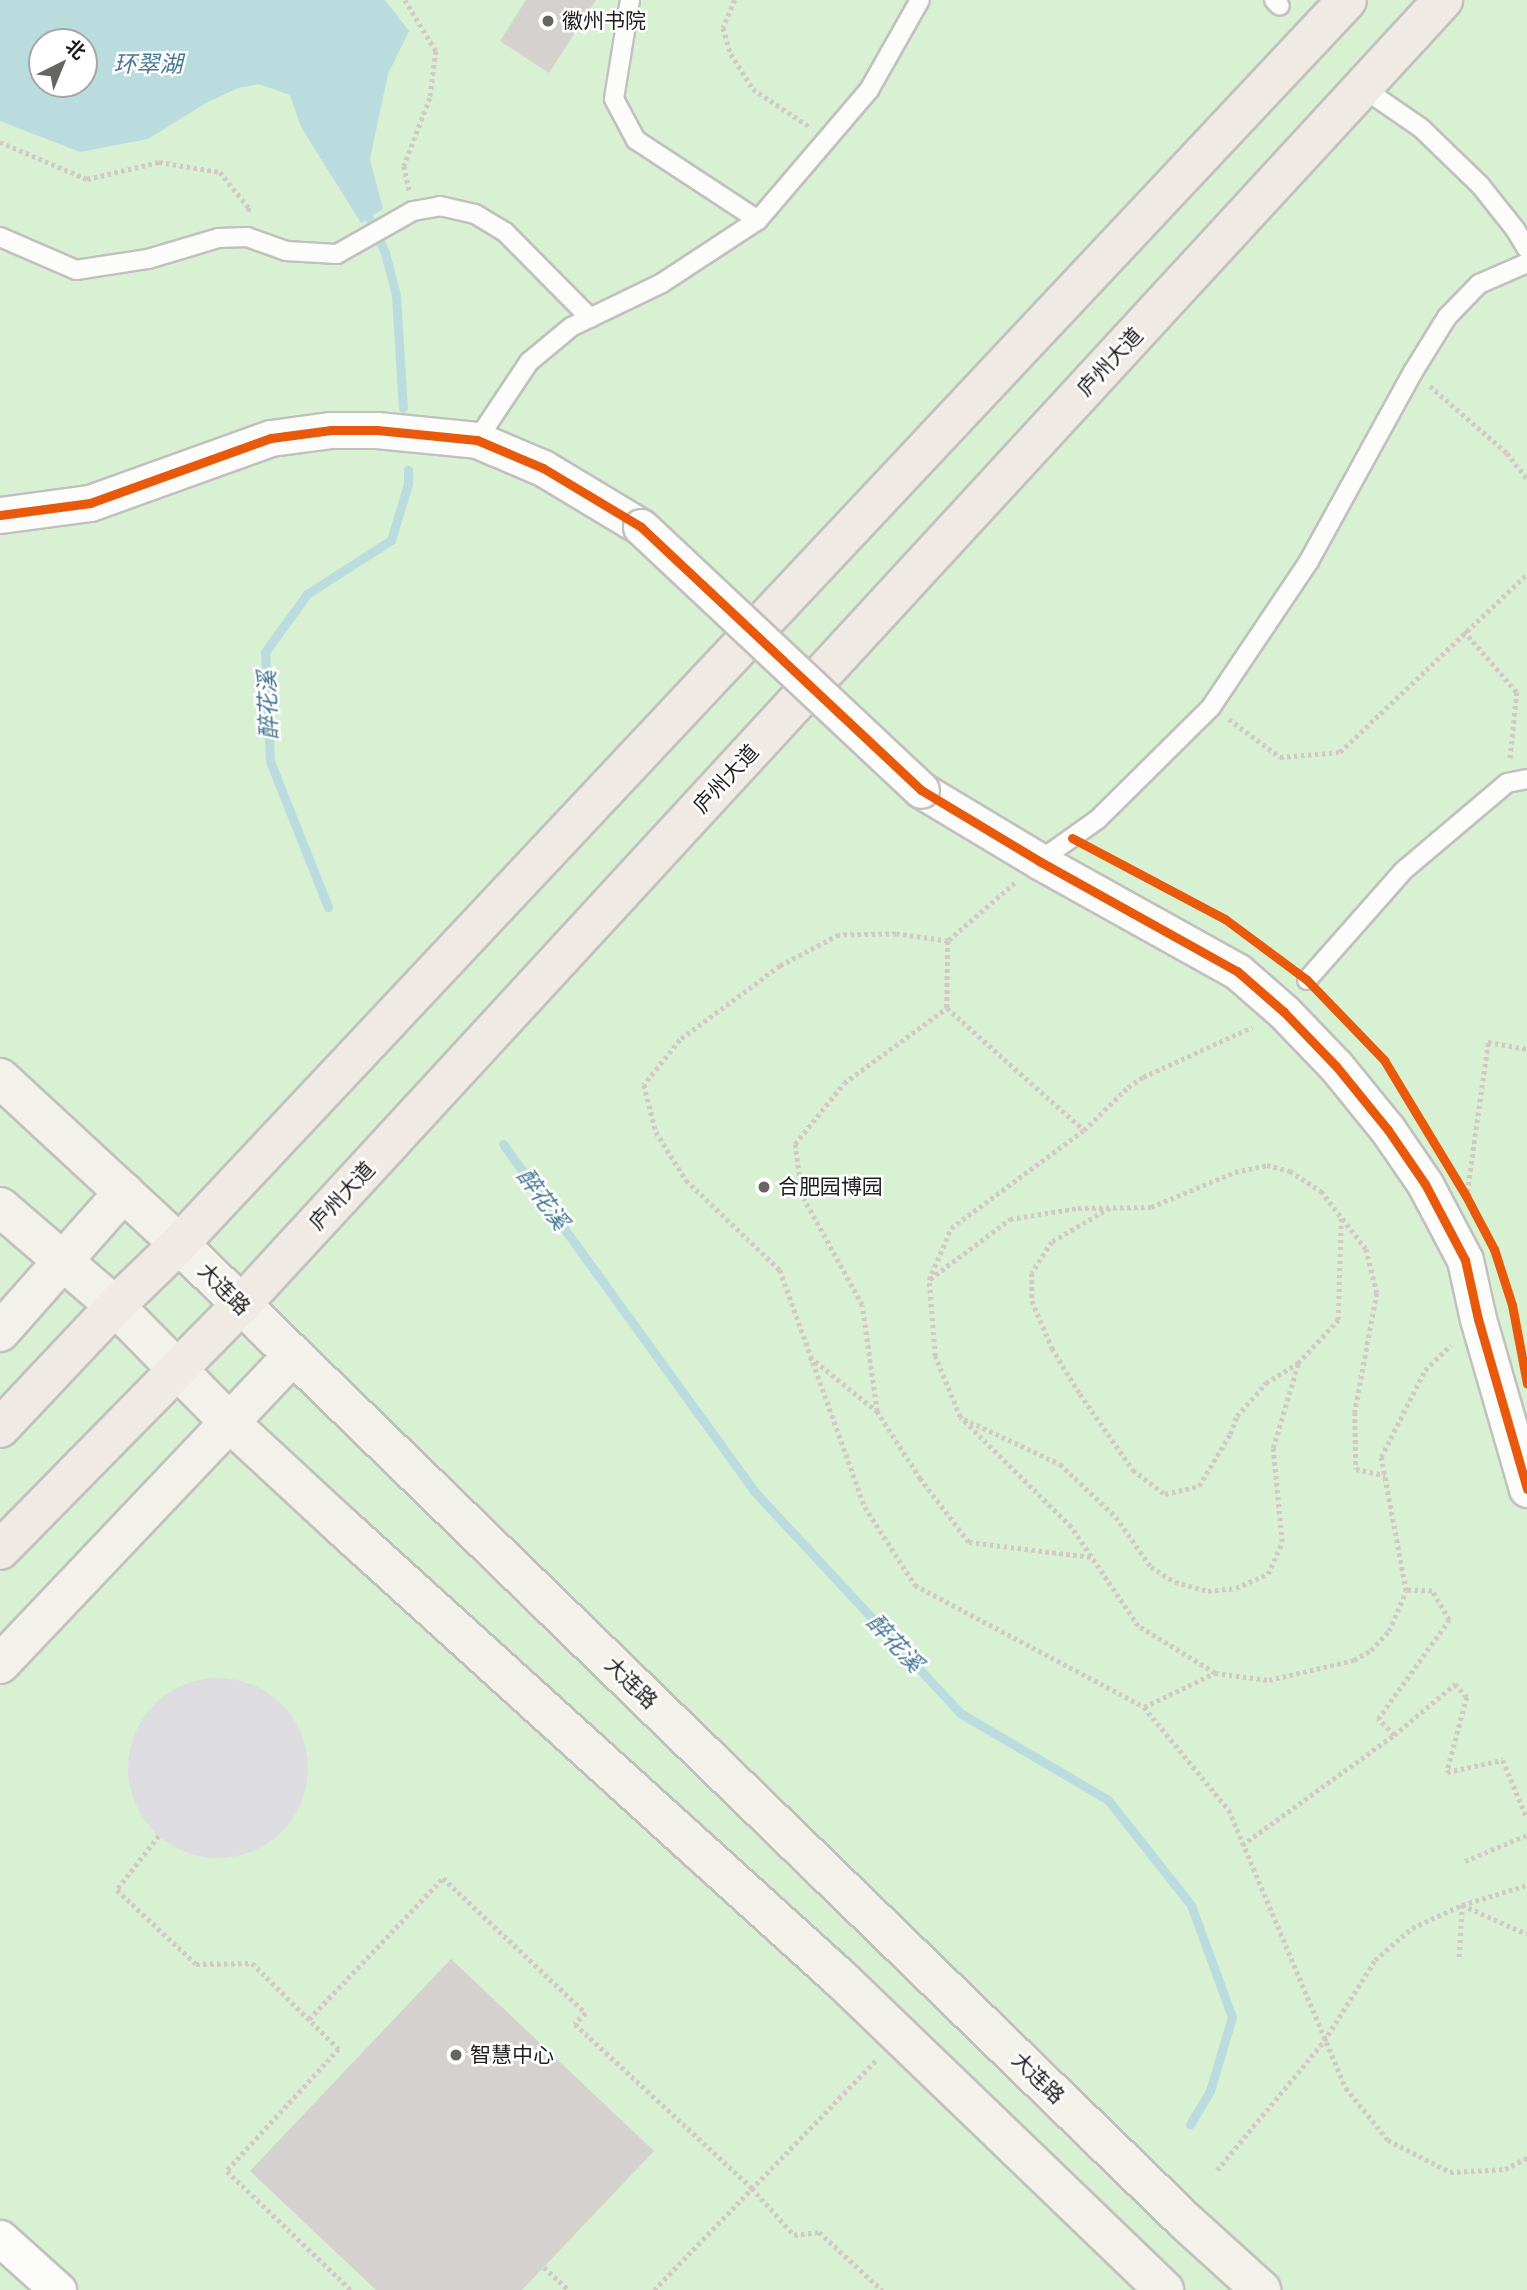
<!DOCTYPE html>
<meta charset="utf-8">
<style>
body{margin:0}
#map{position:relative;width:1527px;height:2290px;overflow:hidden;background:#ece9e6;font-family:"Archivo Narrow","Noto Sans SC",sans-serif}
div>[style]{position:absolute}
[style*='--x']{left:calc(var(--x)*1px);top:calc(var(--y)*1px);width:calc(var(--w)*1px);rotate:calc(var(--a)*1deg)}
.park>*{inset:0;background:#d7f1d2}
.plaza>*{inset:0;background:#dddde1}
.round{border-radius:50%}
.water>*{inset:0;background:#badcde}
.stream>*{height:9px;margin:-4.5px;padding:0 4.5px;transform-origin:4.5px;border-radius:4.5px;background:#badcde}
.building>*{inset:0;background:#d4d1cf}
.path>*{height:4.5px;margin-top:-2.25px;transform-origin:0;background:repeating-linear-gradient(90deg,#d5c7c6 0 3.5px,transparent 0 7px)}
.roads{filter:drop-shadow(2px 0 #c2c0bf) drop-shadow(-2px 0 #c2c0bf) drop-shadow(0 2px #c2c0bf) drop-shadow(0 -2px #c2c0bf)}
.lane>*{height:18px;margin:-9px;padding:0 9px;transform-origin:9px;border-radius:9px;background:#fcfcfb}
.street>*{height:35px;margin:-17.5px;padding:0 17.5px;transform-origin:17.5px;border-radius:17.5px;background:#fcfcfb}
.secondary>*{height:38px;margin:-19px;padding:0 19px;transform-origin:19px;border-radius:19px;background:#f3f2ea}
.primary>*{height:38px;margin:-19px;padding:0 19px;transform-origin:19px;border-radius:19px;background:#f0eae4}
.bridges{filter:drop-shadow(2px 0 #c2c0bf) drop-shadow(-2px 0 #c2c0bf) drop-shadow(0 2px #c2c0bf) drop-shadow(0 -2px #c2c0bf)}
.street-bridge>*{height:35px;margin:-17.5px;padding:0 17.5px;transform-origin:17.5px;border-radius:17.5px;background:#fcfcfb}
.cycleway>*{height:9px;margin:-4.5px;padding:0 4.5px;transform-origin:4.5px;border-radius:4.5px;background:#e8590c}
.dots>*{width:19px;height:19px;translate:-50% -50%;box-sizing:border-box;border:4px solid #fff;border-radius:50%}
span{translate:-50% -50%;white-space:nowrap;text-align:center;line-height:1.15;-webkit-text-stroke:5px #fff;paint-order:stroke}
.poi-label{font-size:21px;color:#1e1e1e}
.left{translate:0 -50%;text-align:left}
.street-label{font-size:21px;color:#1e1e1e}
.water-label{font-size:23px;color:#447793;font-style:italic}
.north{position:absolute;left:28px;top:28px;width:70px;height:70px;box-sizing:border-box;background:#fff;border:2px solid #a5a5a5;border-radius:50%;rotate:43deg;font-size:19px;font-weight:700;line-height:28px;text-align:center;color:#1e1e1e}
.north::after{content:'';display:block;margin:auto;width:24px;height:32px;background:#666564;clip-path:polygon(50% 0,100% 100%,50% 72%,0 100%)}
</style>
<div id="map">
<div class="park">
<i style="clip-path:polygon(evenodd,0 0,1527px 0,1527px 2290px,0 2290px,0 0,42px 42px,84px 42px,84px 84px,42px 84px,42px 42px)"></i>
</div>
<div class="plaza">
<i class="round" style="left:128px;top:1678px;width:180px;height:180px"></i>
</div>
<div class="water">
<i style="clip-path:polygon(evenodd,0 0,385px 0,409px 31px,388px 74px,370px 159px,383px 209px,361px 223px,301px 127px,290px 95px,259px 84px,238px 88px,206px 103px,148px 139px,80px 152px,0 121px,0 0,42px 42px,84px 42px,84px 84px,42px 84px,42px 42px)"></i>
</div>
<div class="stream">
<i style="--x:369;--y:218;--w:38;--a:65"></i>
<i style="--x:385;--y:253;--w:43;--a:75.3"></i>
<i style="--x:396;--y:295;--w:113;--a:86.5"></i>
<i style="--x:328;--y:907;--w:157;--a:-111.7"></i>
<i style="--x:270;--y:761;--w:109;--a:-92.6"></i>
<i style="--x:265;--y:652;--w:72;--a:-54.1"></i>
<i style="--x:307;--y:594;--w:100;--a:-32.7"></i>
<i style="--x:391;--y:540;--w:59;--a:-73.1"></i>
<i style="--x:408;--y:484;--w:14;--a:-90"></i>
<i style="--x:503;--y:1144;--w:428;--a:54.1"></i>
<i style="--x:754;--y:1491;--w:303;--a:47.1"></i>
<i style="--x:960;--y:1713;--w:172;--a:30.4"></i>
<i style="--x:1108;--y:1800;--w:134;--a:51.7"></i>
<i style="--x:1191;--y:1905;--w:119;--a:69.9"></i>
<i style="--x:1232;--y:2017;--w:77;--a:106.6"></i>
<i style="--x:1210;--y:2091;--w:39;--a:121"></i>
</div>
<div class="building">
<i style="clip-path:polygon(526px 0,596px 0,549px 73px,500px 41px)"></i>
<i style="clip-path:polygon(451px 1959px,654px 2151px,522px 2290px,376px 2290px,250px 2171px)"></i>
</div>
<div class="path">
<i style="--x:405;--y:0;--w:60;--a:58.7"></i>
<i style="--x:436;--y:51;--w:47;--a:97.3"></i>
<i style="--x:430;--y:98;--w:73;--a:110.9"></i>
<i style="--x:404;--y:166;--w:25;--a:78"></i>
<i style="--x:735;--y:0;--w:30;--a:113"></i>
<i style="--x:723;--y:28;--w:27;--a:73"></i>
<i style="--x:731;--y:54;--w:41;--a:57.8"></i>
<i style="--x:753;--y:89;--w:69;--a:33.7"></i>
<i style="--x:0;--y:142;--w:95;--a:23"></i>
<i style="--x:87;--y:179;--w:74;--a:-13.3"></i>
<i style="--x:159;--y:162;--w:62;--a:9.3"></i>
<i style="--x:220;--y:172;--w:46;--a:51.1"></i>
<i style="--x:249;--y:208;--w:6;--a:99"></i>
<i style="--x:1430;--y:386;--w:102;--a:41"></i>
<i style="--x:1507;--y:453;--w:33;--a:52"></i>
<i style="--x:1464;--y:631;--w:81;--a:49"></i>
<i style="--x:1517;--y:692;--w:69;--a:95.8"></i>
<i style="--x:1229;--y:719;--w:64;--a:36.7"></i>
<i style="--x:1280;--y:757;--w:60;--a:-4.8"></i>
<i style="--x:1340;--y:752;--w:258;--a:-43.6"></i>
<i style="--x:1015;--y:883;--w:89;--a:139.1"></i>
<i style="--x:948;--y:941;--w:52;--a:-172.3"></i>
<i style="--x:896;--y:934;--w:57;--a:179"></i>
<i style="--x:839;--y:935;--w:67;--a:152.3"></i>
<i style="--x:780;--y:966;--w:124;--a:143.5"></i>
<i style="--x:680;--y:1040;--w:58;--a:128.7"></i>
<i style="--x:644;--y:1085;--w:49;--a:75.7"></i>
<i style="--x:656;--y:1132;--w:57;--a:58"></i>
<i style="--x:686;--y:1180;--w:130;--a:43.8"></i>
<i style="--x:780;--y:1270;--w:252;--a:70.3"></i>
<i style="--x:865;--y:1507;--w:93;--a:57.3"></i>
<i style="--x:915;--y:1585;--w:259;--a:28"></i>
<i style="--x:1144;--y:1707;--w:134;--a:50.5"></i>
<i style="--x:1229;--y:1810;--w:302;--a:67.2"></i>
<i style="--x:1346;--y:2088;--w:67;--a:51.1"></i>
<i style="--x:1388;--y:2140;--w:70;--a:27.3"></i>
<i style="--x:1450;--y:2172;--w:55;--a:-3.1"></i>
<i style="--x:1505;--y:2169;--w:25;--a:-27"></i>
<i style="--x:948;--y:941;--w:67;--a:90.9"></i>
<i style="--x:947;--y:1008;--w:183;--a:41.7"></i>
<i style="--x:1467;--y:1192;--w:151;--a:-82"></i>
<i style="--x:1488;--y:1042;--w:40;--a:10"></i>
<i style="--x:1110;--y:1208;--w:67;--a:149.6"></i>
<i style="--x:1052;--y:1242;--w:37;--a:123"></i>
<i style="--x:1032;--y:1273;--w:28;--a:90"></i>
<i style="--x:1032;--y:1301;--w:51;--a:66.9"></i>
<i style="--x:1052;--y:1348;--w:54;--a:58.7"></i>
<i style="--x:1080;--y:1394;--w:93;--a:55.1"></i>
<i style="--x:1133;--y:1470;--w:40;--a:37"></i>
<i style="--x:1165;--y:1494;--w:35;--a:-13"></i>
<i style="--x:1199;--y:1486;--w:61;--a:-59.2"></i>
<i style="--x:1230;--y:1434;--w:19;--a:-69"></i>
<i style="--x:1237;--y:1416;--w:44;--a:-48.7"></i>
<i style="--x:1266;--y:1383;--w:38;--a:-32"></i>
<i style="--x:1298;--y:1363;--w:59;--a:-47.1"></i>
<i style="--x:1338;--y:1320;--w:104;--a:-88.3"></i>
<i style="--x:930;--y:1279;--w:100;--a:-36.9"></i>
<i style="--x:1010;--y:1219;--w:69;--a:-9.2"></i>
<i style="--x:1078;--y:1208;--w:73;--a:-0.8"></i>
<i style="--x:1151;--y:1207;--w:91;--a:-22.6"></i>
<i style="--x:1235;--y:1172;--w:33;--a:-12"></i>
<i style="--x:1267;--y:1165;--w:24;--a:15"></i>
<i style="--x:1290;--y:1171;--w:37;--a:33"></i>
<i style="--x:1321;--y:1191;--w:73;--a:52.2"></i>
<i style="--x:1366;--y:1249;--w:45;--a:76"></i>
<i style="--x:1377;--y:1293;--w:121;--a:100.5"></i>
<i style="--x:1355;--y:1412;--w:57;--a:89"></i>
<i style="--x:1356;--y:1469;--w:30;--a:12"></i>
<i style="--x:810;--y:1357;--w:86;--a:38.9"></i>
<i style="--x:877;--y:1411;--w:80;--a:57.3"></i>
<i style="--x:920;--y:1478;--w:81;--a:52.6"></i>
<i style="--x:969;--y:1542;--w:123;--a:7"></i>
<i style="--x:877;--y:1411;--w:107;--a:-98.1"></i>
<i style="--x:862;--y:1305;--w:124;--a:-118.8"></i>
<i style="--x:802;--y:1196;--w:52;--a:-97.7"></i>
<i style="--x:795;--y:1144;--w:78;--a:-51.2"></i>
<i style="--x:844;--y:1083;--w:127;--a:-36.1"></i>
<i style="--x:964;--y:1419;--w:106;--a:25.1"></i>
<i style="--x:1060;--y:1464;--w:77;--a:43.4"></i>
<i style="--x:1116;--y:1517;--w:61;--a:55"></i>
<i style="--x:1151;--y:1567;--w:28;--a:32"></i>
<i style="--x:1175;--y:1582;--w:34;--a:15"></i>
<i style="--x:1208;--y:1591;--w:28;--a:-6"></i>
<i style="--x:1236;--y:1588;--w:35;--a:-24"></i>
<i style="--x:1268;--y:1574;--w:35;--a:-66"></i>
<i style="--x:1282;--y:1542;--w:94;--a:-95.5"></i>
<i style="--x:1273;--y:1448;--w:88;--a:-73.4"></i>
<i style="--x:1215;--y:1673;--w:90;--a:-148.6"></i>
<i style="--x:1138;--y:1626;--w:120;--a:-124.1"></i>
<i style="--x:1071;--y:1527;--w:156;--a:-135.3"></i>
<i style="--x:960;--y:1417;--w:66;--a:-112.3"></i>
<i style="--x:935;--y:1356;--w:76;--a:-94.5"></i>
<i style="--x:929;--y:1280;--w:56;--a:-67.1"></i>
<i style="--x:951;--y:1228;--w:165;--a:-36.4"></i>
<i style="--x:1084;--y:1130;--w:62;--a:-44.3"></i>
<i style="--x:1128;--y:1087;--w:18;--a:-34"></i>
<i style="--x:1143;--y:1077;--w:120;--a:-24.6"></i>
<i style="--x:1144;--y:1707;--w:79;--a:-25.6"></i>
<i style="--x:1215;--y:1673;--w:54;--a:7.4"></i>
<i style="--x:1269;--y:1680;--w:87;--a:-13.2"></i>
<i style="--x:1354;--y:1660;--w:20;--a:-30"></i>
<i style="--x:1371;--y:1650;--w:26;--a:-47"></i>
<i style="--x:1389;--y:1631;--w:43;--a:-67"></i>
<i style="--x:1406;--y:1591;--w:136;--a:-100.6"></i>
<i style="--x:1381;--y:1457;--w:97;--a:-63.2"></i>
<i style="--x:1425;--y:1370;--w:36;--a:-44"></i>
<i style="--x:1394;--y:1735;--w:23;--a:-135"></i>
<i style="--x:1378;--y:1719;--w:122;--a:-54.4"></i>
<i style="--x:1449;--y:1620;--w:34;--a:-120"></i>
<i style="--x:1432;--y:1591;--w:27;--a:-178"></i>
<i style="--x:159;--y:1836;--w:68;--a:127.9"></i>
<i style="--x:117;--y:1890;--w:108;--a:43.1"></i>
<i style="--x:196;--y:1964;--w:56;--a:-1"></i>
<i style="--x:252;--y:1963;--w:122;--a:44.7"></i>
<i style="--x:339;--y:2049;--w:166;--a:132.6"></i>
<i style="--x:227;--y:2171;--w:172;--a:43.8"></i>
<i style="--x:1242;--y:1845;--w:188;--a:-35.9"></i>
<i style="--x:1394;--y:1735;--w:80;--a:-39.9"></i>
<i style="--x:1455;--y:1684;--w:18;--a:47"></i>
<i style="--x:1467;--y:1697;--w:78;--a:104.9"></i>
<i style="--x:1447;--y:1772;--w:57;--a:-12.1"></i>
<i style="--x:1503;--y:1760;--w:63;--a:67.5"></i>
<i style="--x:1465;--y:1861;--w:67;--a:-22.8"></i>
<i style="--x:1459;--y:1957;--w:52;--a:-86.7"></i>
<i style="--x:1462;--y:1905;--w:71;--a:24"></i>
<i style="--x:309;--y:2019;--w:195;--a:-46.5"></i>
<i style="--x:443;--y:1878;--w:197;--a:43.4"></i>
<i style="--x:586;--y:2013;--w:16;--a:135"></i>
<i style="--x:575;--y:2024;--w:241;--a:42.8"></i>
<i style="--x:752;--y:2188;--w:63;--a:48.2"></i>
<i style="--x:794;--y:2235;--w:25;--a:-7"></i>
<i style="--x:819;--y:2232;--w:86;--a:42.6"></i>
<i style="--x:1217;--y:2170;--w:168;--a:-50.3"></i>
<i style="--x:1324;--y:2041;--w:96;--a:-57.8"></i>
<i style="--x:1375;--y:1960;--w:49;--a:-40.9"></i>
<i style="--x:1412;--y:1928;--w:55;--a:-24.7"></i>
<i style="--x:1462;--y:1905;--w:68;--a:-17.1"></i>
<i style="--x:544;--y:2267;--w:34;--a:43"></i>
<i style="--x:654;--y:2290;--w:321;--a:-46"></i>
</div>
<div class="roads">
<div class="lane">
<i style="--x:630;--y:0;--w:100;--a:99.2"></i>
<i style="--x:614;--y:99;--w:47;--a:61.8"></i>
<i style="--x:636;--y:140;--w:146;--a:33.3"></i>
<i style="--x:1274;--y:0;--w:8;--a:45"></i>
<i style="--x:1363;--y:88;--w:70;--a:34.6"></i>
<i style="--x:1421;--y:128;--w:82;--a:44"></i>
<i style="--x:1480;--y:185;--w:56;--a:51.5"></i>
<i style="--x:1515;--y:229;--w:23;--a:59"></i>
<i style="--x:0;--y:237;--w:83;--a:23.5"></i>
<i style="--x:76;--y:270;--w:73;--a:-8.7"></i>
<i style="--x:148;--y:259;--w:74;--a:-16.5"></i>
<i style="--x:219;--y:238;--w:28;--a:-2"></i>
<i style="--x:247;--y:237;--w:41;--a:19.7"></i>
<i style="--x:286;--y:251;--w:51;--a:3.4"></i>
<i style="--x:337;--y:254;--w:87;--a:-29.5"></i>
<i style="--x:413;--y:211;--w:27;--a:-10"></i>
<i style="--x:440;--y:206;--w:36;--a:13"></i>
<i style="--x:475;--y:214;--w:35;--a:31"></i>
<i style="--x:505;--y:232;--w:121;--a:45.3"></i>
<i style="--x:477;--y:440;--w:94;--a:-56.3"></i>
<i style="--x:529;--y:362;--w:55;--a:-39.8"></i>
<i style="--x:571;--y:327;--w:101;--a:-25.8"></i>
<i style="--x:662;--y:283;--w:115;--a:-33.3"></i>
<i style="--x:758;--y:220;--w:171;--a:-49.5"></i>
<i style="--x:869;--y:90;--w:103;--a:-60.5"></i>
<i style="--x:1039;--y:861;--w:72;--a:-35.4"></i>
<i style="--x:1098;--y:819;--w:159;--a:-44.7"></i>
<i style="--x:1211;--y:707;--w:176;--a:-56.1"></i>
<i style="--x:1309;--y:561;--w:216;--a:-61.2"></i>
<i style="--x:1413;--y:372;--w:65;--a:-58.3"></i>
<i style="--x:1447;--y:317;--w:46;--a:-45.9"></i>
<i style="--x:1479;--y:284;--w:52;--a:-23.6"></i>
<i style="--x:1307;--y:980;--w:145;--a:-48.6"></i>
<i style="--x:1403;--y:871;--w:136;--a:-40.2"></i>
<i style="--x:1507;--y:783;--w:20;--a:-11"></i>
</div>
<div class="street">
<i style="--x:0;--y:515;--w:91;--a:-7.6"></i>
<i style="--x:90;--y:503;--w:192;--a:-19.8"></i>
<i style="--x:271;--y:438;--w:61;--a:-7.6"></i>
<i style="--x:331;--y:430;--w:46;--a:0"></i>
<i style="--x:377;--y:430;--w:100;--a:5.7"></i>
<i style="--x:477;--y:440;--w:72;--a:23"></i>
<i style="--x:543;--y:468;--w:114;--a:31"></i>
<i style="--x:921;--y:790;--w:138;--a:31"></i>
<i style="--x:1039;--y:861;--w:227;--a:29.1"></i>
<i style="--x:1237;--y:971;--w:62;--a:41.1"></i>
<i style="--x:1284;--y:1012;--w:75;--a:46.1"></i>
<i style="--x:1336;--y:1066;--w:82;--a:50.9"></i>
<i style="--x:1388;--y:1130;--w:65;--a:55.6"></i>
<i style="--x:1425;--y:1184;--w:86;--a:62.2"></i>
<i style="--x:1465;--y:1260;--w:60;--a:77.6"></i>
<i style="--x:1478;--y:1319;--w:177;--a:73.9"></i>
<i style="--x:0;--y:2238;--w:78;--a:41.9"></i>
</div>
<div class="secondary">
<i style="--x:0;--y:1078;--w:244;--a:42.8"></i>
<i style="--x:179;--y:1244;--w:1402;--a:44.16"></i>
<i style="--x:1185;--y:2221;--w:103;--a:42.2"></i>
<i style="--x:0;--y:1207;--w:152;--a:40.7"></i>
<i style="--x:115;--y:1306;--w:161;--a:45.5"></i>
<i style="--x:228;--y:1421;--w:149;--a:42.8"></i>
<i style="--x:337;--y:1522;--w:682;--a:42.21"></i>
<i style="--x:842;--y:1980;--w:447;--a:43.9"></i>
<i style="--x:0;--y:1332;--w:187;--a:-48.5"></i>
<i style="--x:0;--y:1664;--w:426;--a:-46.5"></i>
</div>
<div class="primary">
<i style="--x:0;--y:1428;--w:168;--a:-46.7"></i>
<i style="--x:115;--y:1306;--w:89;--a:-44.1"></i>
<i style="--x:179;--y:1244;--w:1706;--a:-46.8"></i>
<i style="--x:0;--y:1550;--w:342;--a:-45.5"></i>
<i style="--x:240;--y:1306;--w:1776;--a:-47.35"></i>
</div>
</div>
<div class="bridges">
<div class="street-bridge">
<i style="--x:641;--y:527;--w:384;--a:43.2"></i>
</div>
</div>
<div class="cycleway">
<i style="--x:0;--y:515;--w:91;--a:-7.6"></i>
<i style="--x:90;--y:503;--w:192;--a:-19.8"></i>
<i style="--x:271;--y:438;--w:61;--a:-7.6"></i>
<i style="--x:331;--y:430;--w:46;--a:0"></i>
<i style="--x:377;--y:430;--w:100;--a:5.7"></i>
<i style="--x:477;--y:440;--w:72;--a:23"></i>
<i style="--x:543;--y:468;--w:114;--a:31"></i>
<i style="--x:641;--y:527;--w:384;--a:43.2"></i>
<i style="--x:921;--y:790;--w:138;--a:31"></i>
<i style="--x:1039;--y:861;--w:227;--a:29.1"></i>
<i style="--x:1237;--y:971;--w:62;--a:41.1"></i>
<i style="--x:1284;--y:1012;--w:75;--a:46.1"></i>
<i style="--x:1336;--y:1066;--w:82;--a:50.9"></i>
<i style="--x:1388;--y:1130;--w:65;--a:55.6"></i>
<i style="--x:1425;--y:1184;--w:86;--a:62.2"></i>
<i style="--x:1465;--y:1260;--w:60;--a:77.6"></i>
<i style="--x:1478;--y:1319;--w:177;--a:73.9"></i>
<i style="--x:1072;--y:838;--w:173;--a:27.9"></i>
<i style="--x:1225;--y:919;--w:102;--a:36.6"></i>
<i style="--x:1307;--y:980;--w:111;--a:46.1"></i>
<i style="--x:1384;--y:1060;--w:159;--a:58.9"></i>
<i style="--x:1466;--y:1196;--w:60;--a:62.2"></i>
<i style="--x:1494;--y:1249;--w:59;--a:72.2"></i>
<i style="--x:1512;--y:1305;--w:80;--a:79.2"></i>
</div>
<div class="dots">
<i style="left:548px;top:21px;background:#666564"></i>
<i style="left:764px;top:1187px;background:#666564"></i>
<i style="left:456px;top:2055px;background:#666564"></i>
</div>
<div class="poi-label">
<span class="left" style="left:562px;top:21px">徽州书院</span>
<span class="left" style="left:778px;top:1187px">合肥园博园</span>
<span class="left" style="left:470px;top:2055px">智慧中心</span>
</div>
<div class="street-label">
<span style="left:1110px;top:362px;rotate:-47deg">庐州大道</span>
<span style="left:726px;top:779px;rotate:-47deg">庐州大道</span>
<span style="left:342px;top:1196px;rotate:-47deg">庐州大道</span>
<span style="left:224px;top:1289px;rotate:45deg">大连路</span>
<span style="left:631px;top:1683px;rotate:44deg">大连路</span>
<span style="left:1038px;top:2078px;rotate:44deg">大连路</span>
</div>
<div class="water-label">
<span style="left:148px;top:64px">环翠湖</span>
<span style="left:268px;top:705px;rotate:-92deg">醉花溪</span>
<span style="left:543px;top:1199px;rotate:54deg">醉花溪</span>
<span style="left:895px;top:1643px;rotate:47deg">醉花溪</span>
</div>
<div class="north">北</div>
</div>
